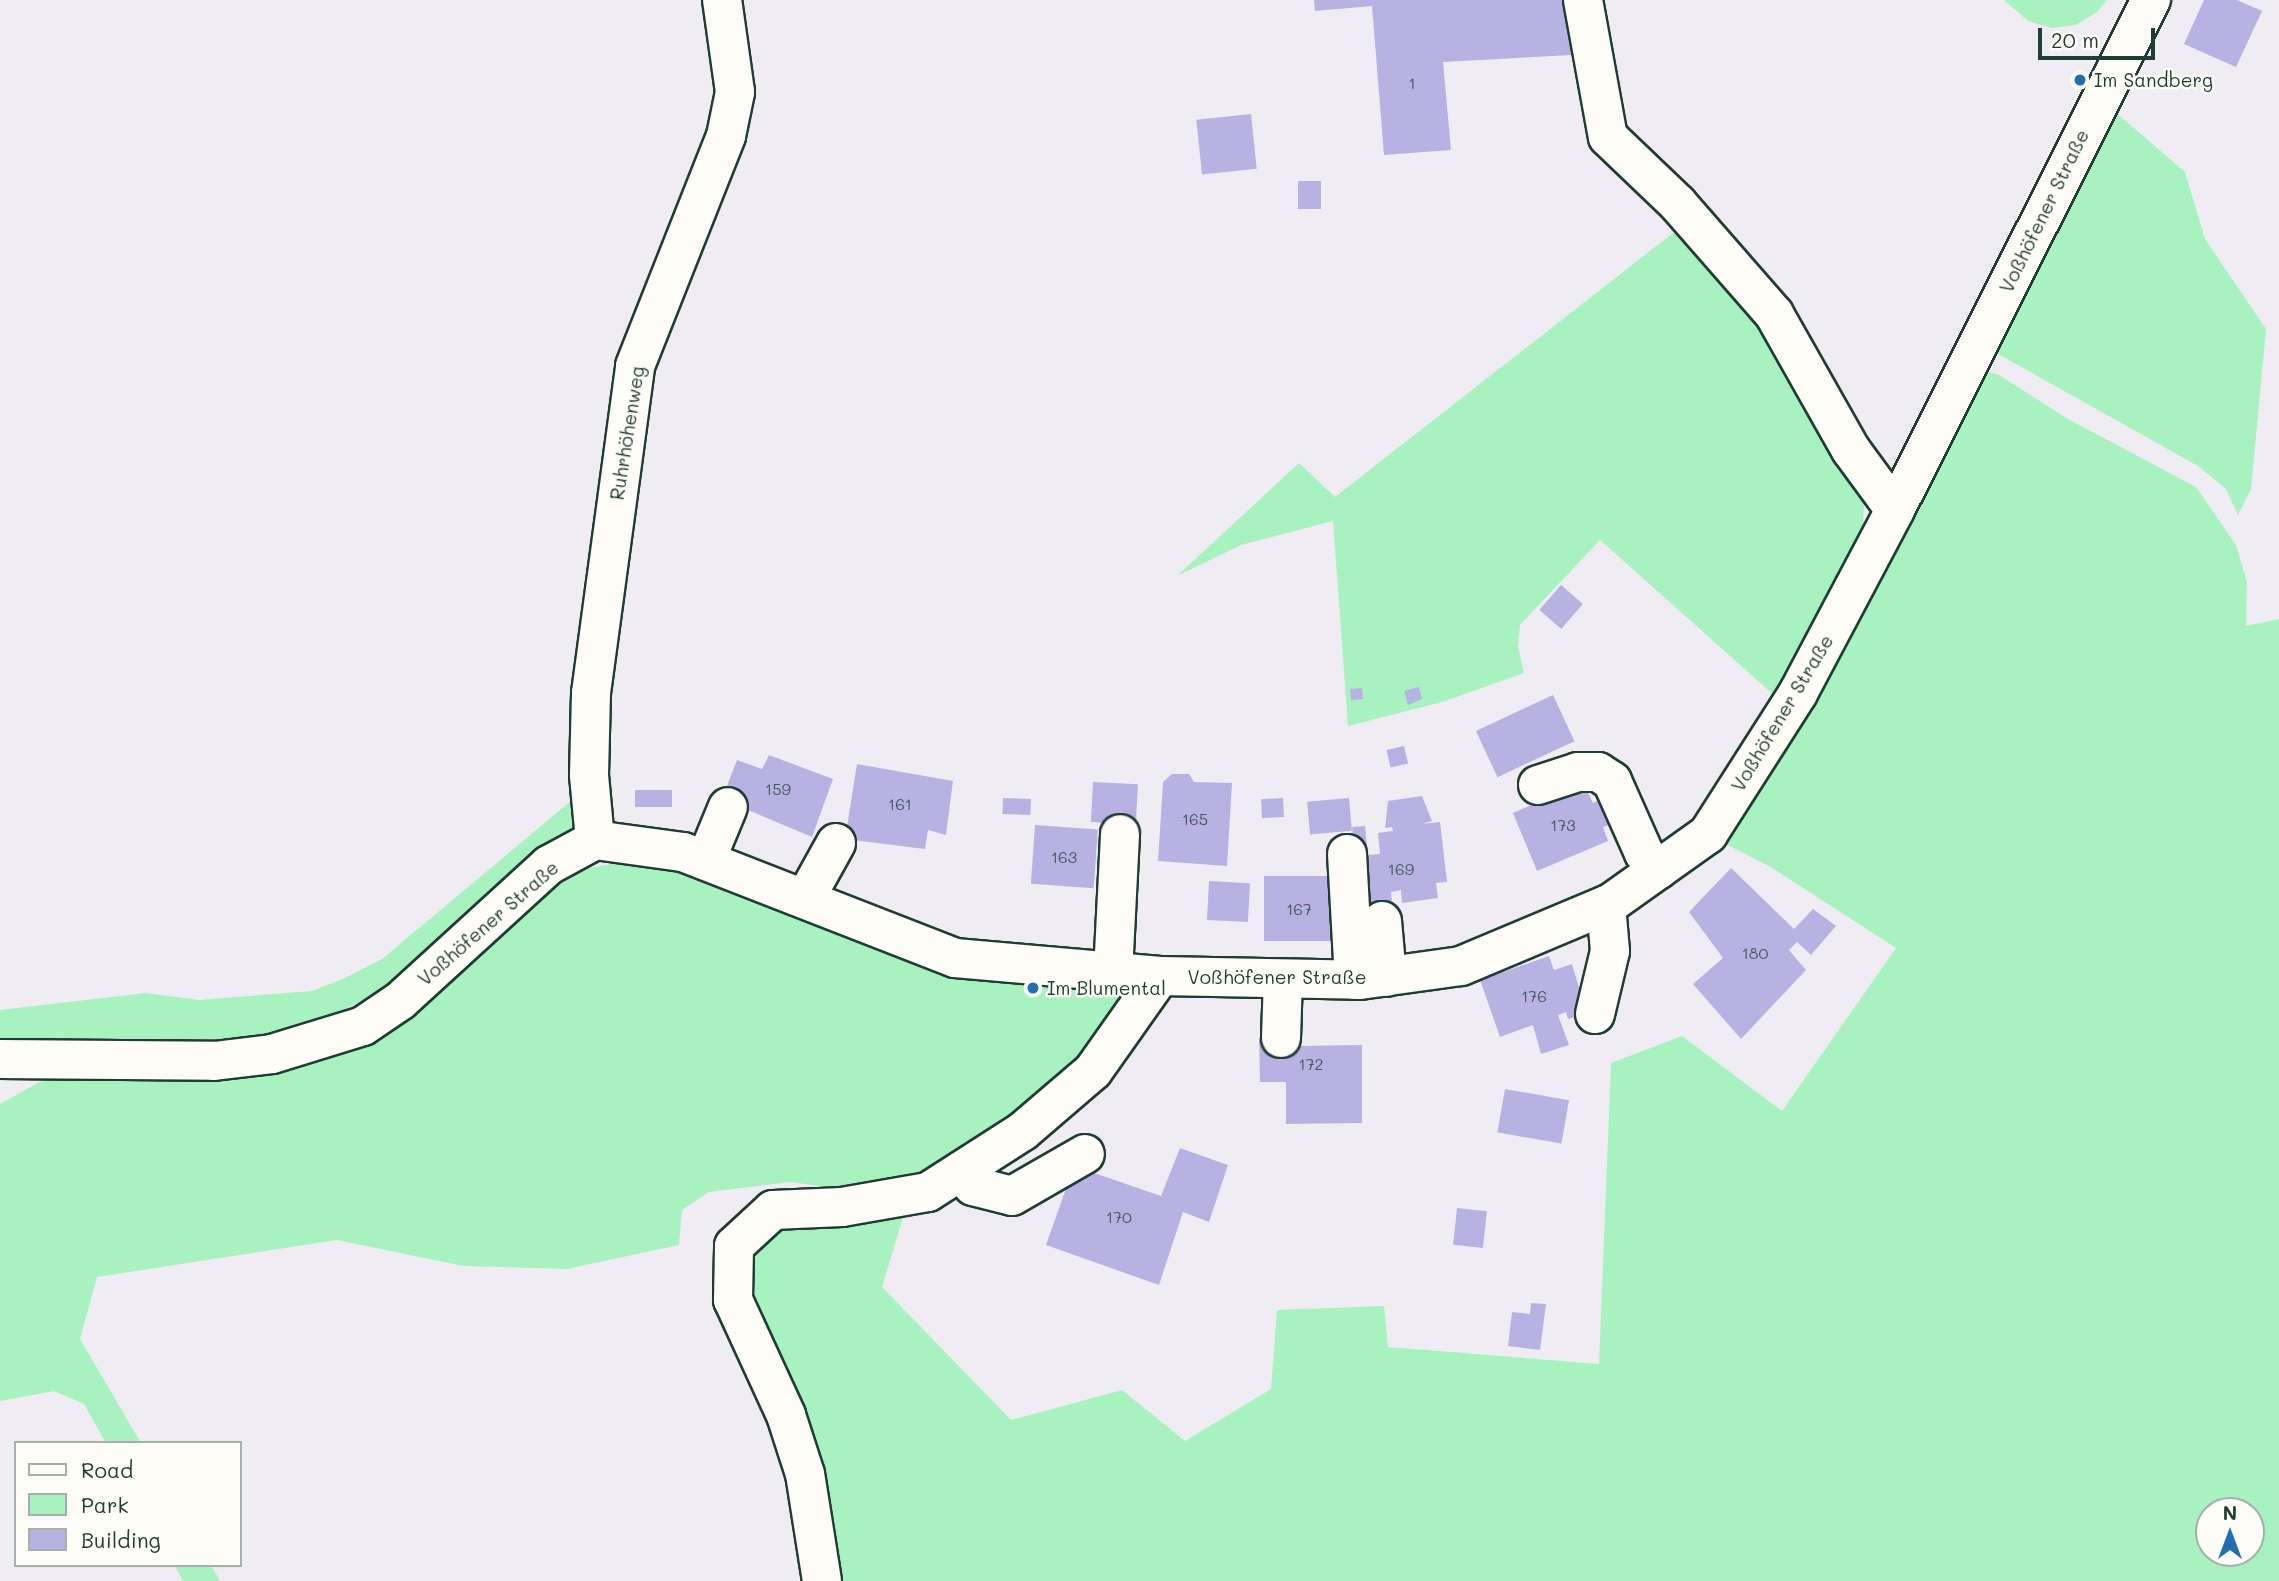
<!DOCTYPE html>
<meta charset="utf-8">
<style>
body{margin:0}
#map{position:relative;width:2279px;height:1581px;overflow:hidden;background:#efedf3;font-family:Mali,sans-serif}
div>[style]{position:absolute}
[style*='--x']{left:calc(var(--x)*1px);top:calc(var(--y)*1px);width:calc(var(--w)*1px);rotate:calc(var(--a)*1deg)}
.green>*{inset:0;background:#a8f2c0}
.building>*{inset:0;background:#b8b2e3;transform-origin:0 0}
.roads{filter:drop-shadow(2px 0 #1f3d34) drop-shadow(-2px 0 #1f3d34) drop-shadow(0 2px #1f3d34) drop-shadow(0 -2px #1f3d34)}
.minor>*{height:38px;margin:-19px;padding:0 19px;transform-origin:19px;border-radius:19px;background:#fdfcf7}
.dots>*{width:19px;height:19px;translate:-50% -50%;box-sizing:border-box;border:4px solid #fdfcf7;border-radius:50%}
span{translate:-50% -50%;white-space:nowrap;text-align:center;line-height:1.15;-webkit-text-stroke:5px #fdfcf7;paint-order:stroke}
.number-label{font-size:16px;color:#455a60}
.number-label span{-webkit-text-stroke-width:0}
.poi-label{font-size:19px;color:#1f3d34}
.left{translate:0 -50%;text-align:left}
.street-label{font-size:19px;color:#1f3d34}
.legend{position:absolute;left:14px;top:1441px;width:228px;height:126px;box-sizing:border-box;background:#fdfcf7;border:2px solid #a4b0a9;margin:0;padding:9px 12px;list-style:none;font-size:21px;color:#1f3d34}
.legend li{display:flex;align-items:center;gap:14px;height:35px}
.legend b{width:35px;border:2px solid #a4b0a9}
.north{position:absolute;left:2195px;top:1497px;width:70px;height:70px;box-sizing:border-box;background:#fdfcf7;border:2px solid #a4b0a9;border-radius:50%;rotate:0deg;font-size:19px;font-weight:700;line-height:28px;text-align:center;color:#1f3d34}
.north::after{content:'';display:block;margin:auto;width:24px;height:32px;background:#1f6fb2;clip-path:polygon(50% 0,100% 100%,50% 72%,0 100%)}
.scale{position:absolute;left:2038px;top:28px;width:117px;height:32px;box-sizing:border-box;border:4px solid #1f3d34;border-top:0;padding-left:9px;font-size:21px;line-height:24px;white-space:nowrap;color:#1f3d34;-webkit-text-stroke:5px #fdfcf7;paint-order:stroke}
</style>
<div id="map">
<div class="green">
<i style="clip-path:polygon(2004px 0,2107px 0,2097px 12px,2076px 25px,2052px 28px,2028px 21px)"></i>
<i style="clip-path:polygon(2113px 110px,2185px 172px,2205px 239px,2266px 329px,2251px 489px,2238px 515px,2226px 489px,2198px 466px,1991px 350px)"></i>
<i style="clip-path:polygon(1682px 226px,1760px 309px,1858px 483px,1864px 504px,1863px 528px,1776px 697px,1600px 540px,1520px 625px,1518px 647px,1524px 673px,1442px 702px,1348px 726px,1333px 521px,1241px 545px,1177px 576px,1299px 463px,1335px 497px)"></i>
<i style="clip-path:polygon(evenodd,1984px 371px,1999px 375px,2068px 419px,2196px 487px,2236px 545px,2247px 582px,2246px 626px,2279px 619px,2279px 1581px,837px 1581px,743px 1304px,747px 1262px,777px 1225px,905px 1211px,882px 1287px,1011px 1420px,1122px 1390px,1185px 1441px,1271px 1389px,1277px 1310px,1384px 1306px,1388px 1347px,1599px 1364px,1611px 1063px,1682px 1036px,1782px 1111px,1896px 948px,1769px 866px,1724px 843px,1984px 371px,2209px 1511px,2251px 1511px,2251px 1553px,2209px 1553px,2209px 1511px)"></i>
<i style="clip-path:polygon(578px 795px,572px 838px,533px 861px,376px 993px,315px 1025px,252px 1041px,0 1043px,0 1010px,146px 993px,199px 1000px,312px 991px,347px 977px,382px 959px)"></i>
<i style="clip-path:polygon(627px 861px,682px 868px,1133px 991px,1085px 1064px,902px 1185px,850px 1190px,789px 1182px,709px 1192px,682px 1210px,679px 1245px,567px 1269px,463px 1266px,337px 1240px,97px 1277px,80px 1339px,141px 1443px,106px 1443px,84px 1404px,54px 1391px,0 1401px,0 1104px,54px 1074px,198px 1080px,271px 1074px,350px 1050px,402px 1014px,578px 870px)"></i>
<i style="clip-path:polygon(174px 1565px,211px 1565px,220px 1581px,183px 1581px)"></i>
</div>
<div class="building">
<i style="clip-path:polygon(1314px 0,1567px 0,1572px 55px,1443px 62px,1451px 150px,1384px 155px,1372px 6px,1315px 11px)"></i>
<i style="clip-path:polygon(2204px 0,2237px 0,2262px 11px,2236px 67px,2184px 44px)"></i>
<i style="left:1251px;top:114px;width:55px;height:55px;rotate:84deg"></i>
<i style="left:1298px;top:181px;width:23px;height:28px"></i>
<i style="left:1561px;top:585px;width:29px;height:33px;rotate:41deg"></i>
<i style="clip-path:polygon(1419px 687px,1422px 699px,1408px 705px,1404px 691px)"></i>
<i style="left:1362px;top:688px;width:11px;height:12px;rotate:85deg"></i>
<i style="left:1553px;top:695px;width:51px;height:85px;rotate:65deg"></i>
<i style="left:1404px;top:746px;width:18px;height:18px;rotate:77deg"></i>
<i style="clip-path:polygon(769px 755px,833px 779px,812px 837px,722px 799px,737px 760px,762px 769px)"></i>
<i style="clip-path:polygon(857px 764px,953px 781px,946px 835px,928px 830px,925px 849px,845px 839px)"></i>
<i style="clip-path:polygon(1172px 774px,1189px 774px,1194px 782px,1232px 783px,1227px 866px,1158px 861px,1163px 782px)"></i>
<i style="left:1093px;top:782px;width:45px;height:40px;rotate:3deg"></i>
<i style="clip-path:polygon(1583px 782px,1593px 803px,1602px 798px,1612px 824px,1603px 827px,1608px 841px,1537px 871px,1513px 813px)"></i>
<i style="left:635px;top:790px;width:37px;height:17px"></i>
<i style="clip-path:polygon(1422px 796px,1432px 821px,1422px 824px,1440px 822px,1447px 882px,1436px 883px,1438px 898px,1402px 903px,1401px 890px,1391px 892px,1393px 912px,1362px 916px,1352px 827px,1365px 826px,1368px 855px,1380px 854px,1378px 833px,1393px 831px,1392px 827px,1385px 828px,1388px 801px)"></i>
<i style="left:1003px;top:798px;width:28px;height:16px;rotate:2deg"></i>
<i style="left:1283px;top:798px;width:19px;height:22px;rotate:87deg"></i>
<i style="left:1349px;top:798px;width:33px;height:42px;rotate:85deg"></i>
<i style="left:1035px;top:825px;width:63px;height:59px;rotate:4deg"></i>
<i style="clip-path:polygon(1731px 868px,1794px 929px,1813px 909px,1836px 926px,1811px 955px,1797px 942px,1789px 950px,1806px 970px,1741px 1039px,1693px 984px,1723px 958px,1689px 912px)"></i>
<i style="left:1264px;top:876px;width:71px;height:65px"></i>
<i style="left:1209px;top:881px;width:41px;height:39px;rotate:3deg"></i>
<i style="clip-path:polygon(1549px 956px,1554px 970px,1572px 964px,1587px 1014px,1568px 1019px,1566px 1012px,1558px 1015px,1569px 1045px,1541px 1054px,1533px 1025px,1500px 1037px,1480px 980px)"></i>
<i style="clip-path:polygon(1259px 1038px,1296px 1038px,1296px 1046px,1362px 1045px,1362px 1123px,1286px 1124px,1286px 1082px,1260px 1082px)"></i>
<i style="left:1505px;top:1089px;width:65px;height:44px;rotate:10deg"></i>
<i style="clip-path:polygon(1180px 1148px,1228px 1165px,1209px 1222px,1183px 1212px,1159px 1285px,1046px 1245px,1074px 1166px,1161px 1196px)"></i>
<i style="left:1457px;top:1208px;width:30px;height:37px;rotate:6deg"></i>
<i style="clip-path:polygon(1531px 1303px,1546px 1304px,1540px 1350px,1508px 1346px,1512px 1312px,1530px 1314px)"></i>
</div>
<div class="roads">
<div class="minor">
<i style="--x:1583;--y:0;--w:139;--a:79.7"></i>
<i style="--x:1608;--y:137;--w:97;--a:43.7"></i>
<i style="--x:1678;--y:204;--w:146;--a:48.9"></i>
<i style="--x:1774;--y:314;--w:156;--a:60.5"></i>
<i style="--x:1851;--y:450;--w:74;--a:53.7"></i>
<i style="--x:1538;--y:785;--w:42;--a:-18"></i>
<i style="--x:1578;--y:772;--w:20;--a:0"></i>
<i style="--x:1598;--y:772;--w:17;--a:33"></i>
<i style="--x:1612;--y:781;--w:79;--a:66"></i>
<i style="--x:1644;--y:853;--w:22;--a:51"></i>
<i style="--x:595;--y:840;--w:65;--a:-95.3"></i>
<i style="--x:589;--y:775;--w:82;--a:-88.6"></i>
<i style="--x:591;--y:693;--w:330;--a:-82.3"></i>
<i style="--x:635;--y:366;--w:247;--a:-68.4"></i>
<i style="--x:726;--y:136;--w:45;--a:-78.4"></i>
<i style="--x:735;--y:92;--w:93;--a:-98"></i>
<i style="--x:1347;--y:854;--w:126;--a:86.8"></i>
<i style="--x:706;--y:860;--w:57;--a:-67.5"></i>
<i style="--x:805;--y:899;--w:64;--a:-61"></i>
<i style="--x:1382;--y:921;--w:56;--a:84.9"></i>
<i style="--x:1113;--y:973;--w:139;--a:-87.1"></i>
<i style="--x:1595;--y:1014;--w:65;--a:-76.6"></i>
<i style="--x:1610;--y:951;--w:46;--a:-95"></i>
<i style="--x:1281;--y:1038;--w:59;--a:-88.1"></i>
<i style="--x:0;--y:1059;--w:214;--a:0.5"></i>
<i style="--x:214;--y:1061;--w:58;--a:-6.9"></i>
<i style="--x:272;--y:1054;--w:95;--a:-17.1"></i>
<i style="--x:363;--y:1026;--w:45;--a:-34"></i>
<i style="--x:400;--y:1001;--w:202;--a:-42.4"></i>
<i style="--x:549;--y:865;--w:52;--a:-28.5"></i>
<i style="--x:595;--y:840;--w:89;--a:7.8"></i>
<i style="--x:683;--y:852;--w:292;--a:21.3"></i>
<i style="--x:955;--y:958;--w:206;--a:5"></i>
<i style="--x:1160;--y:976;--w:200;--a:1.1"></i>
<i style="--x:1360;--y:980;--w:102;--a:-7.9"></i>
<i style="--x:1461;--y:966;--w:163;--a:-22.8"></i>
<i style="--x:1611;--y:903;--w:119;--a:-35.4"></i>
<i style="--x:1708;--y:834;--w:167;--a:-57.4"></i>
<i style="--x:1798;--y:693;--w:207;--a:-62.1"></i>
<i style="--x:1895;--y:510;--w:571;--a:-63.35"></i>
<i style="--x:961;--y:1171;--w:19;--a:51"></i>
<i style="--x:973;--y:1186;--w:40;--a:14.4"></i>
<i style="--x:1012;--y:1196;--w:84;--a:-29.9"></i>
<i style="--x:822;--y:1581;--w:108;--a:-99"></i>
<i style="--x:805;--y:1474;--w:62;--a:-107.9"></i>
<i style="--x:786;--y:1415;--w:127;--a:-114.7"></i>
<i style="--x:733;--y:1300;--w:54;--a:-88.9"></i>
<i style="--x:734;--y:1246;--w:53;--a:-42.7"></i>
<i style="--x:773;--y:1210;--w:69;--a:-2.5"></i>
<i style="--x:842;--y:1207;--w:87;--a:-9.9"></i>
<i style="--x:928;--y:1192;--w:113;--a:-32.7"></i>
<i style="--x:1023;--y:1131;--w:92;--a:-40.6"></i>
<i style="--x:1093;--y:1071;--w:116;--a:-54.8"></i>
</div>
</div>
<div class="dots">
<i style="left:2080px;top:80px;background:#1f6fb2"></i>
<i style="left:1033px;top:988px;background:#1f6fb2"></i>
</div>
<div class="number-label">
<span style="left:1412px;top:83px">1</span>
<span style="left:778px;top:789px">159</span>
<span style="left:900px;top:804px">161</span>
<span style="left:1195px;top:819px">165</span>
<span style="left:1563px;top:825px">173</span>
<span style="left:1064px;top:857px">163</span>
<span style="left:1401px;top:869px">169</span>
<span style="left:1299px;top:909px">167</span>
<span style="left:1755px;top:953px">180</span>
<span style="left:1534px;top:996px">176</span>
<span style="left:1311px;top:1064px">172</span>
<span style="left:1119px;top:1217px">170</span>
</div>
<div class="poi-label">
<span class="left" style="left:2094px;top:80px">Im Sandberg</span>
<span class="left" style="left:1047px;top:988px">Im Blumental</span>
</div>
<div class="street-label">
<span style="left:2044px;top:211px;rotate:-64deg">Voßhöfener Straße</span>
<span style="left:627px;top:433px;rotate:-81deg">Ruhrhöhenweg</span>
<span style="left:1782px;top:713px;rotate:-59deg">Voßhöfener Straße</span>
<span style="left:488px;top:923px;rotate:-41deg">Voßhöfener Straße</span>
<span style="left:1277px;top:977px">Voßhöfener Straße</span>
</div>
<ul class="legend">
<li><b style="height:9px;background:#fdfcf7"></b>Road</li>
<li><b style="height:19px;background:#a8f2c0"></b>Park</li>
<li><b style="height:19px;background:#b8b2e3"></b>Building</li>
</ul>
<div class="north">N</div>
<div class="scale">20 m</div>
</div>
